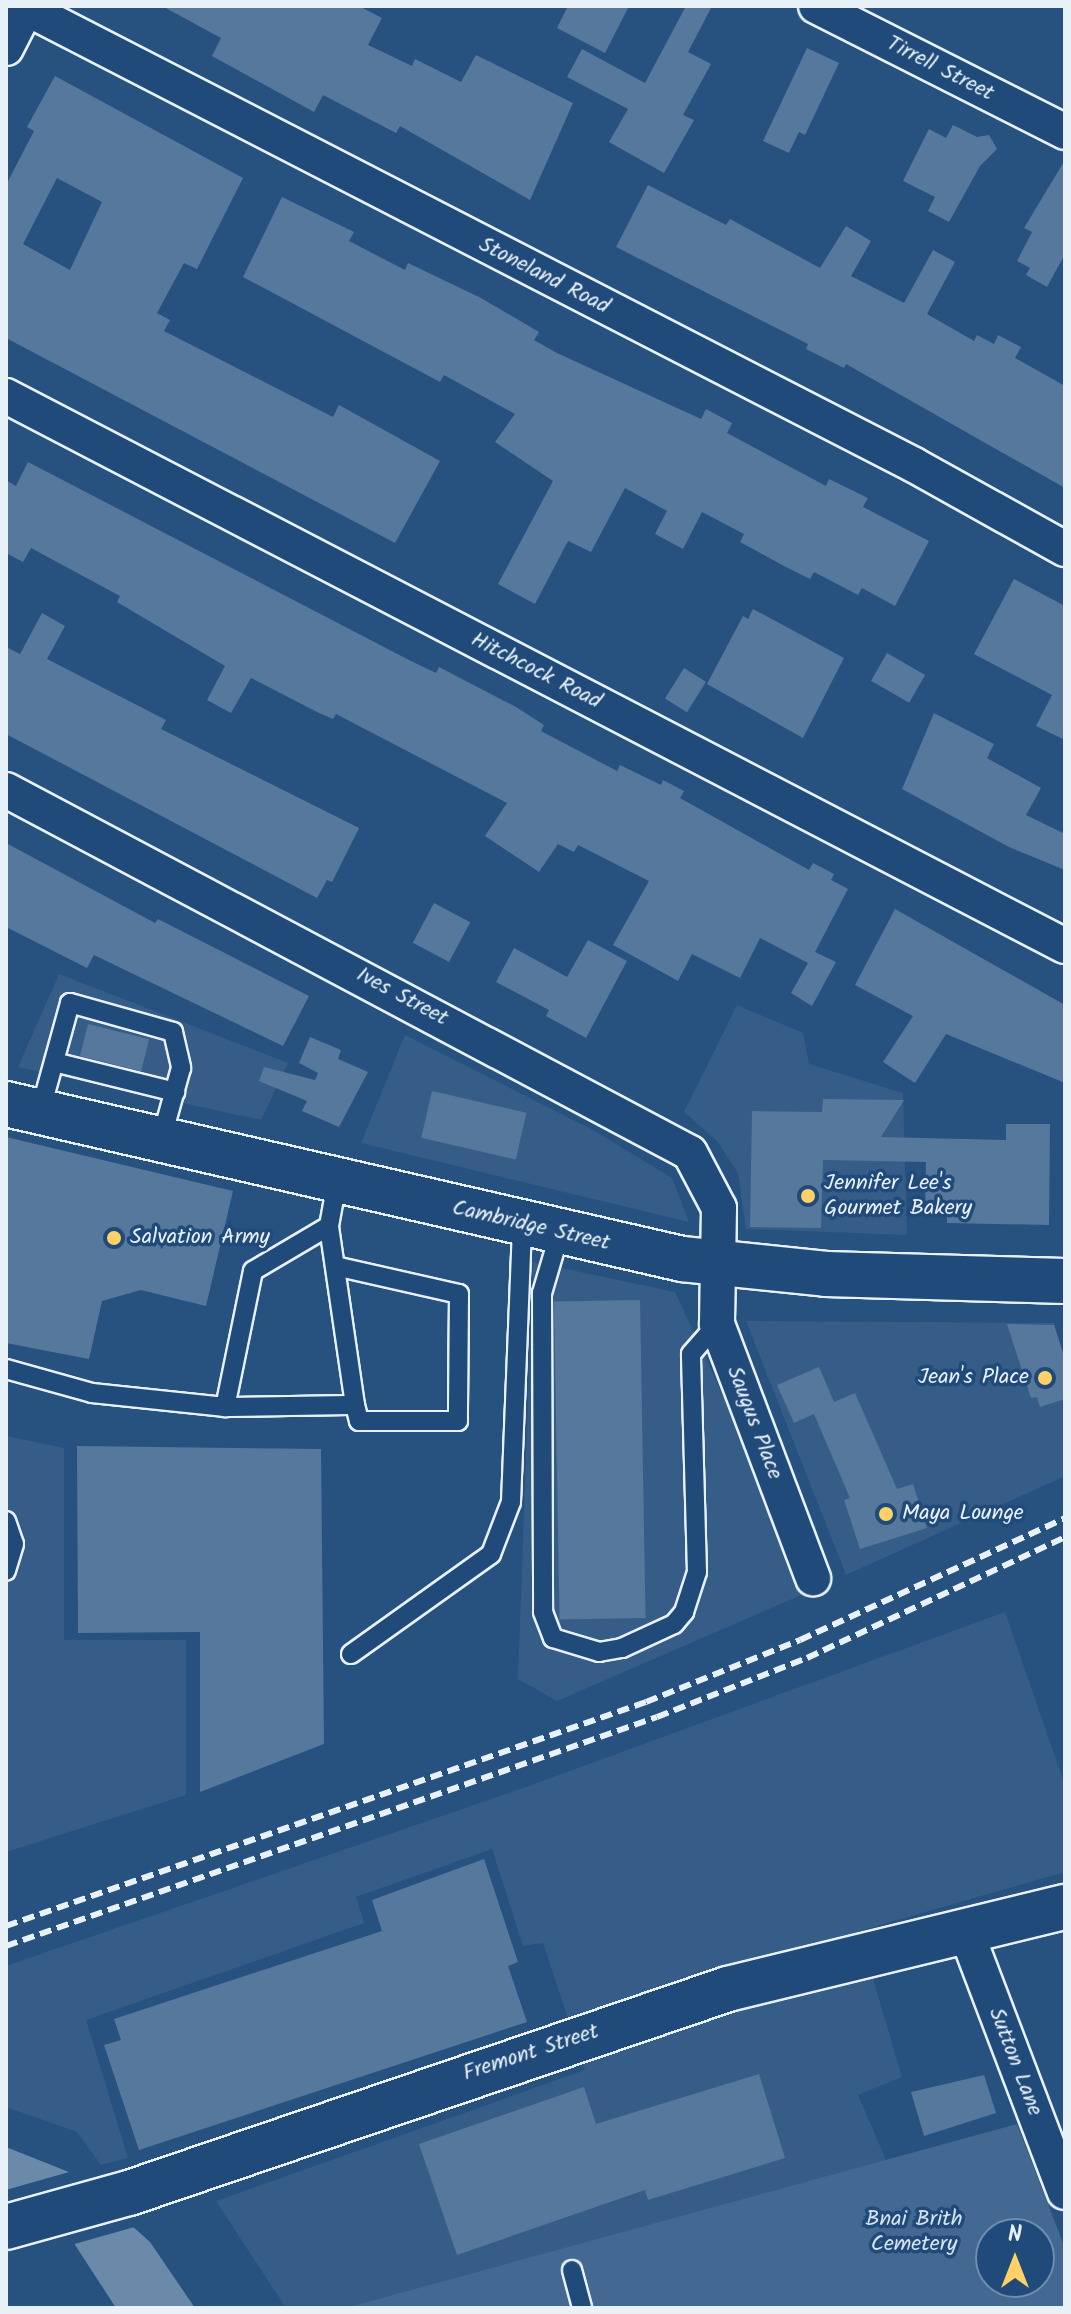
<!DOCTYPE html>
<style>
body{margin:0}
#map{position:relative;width:1071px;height:2314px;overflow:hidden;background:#27517f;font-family:Kalam,sans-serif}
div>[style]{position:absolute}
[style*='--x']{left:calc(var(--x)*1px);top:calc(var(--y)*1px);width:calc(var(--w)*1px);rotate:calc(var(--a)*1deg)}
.built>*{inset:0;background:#355d88}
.green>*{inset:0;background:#436891}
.water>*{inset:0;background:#6b8aaa}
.pier>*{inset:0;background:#27517f}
.building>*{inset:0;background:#57789d;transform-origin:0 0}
.roads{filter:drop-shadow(2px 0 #e8f1f8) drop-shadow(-2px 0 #e8f1f8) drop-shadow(0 2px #e8f1f8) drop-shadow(0 -2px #e8f1f8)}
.lane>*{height:18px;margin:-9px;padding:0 9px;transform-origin:9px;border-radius:9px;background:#1f4a7a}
.street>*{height:34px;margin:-17px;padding:0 17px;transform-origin:17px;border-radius:17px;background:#1f4a7a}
.secondary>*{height:44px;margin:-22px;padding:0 22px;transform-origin:22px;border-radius:22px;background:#1f4a7a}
.primary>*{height:44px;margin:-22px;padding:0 22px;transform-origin:22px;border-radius:22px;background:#1f4a7a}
.rail>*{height:6px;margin-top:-3px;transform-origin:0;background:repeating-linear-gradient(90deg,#e8f1f8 0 12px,transparent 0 18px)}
.dots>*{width:22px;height:22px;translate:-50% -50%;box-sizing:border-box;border:4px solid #1f4a7a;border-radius:50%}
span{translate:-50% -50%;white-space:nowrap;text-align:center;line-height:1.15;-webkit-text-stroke:7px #1f4a7a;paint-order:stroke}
.street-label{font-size:22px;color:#e8f1f8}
.poi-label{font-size:22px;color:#e8f1f8}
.left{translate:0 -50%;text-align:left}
.right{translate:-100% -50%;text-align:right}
.park-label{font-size:22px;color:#d8e3ee}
.frame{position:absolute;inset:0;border:8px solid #e8f1f8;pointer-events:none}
.north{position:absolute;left:975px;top:2218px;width:80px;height:80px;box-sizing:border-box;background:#1f4a7a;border:2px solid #6f8dac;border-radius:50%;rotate:0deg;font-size:22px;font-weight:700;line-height:32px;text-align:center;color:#e8f1f8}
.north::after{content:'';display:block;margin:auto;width:28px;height:36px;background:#ffd166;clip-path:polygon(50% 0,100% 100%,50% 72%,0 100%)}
</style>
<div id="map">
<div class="built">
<i style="clip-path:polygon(59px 974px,288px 1063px,261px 1120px,18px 1067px)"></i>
<i style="clip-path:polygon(737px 1005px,803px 1033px,809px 1064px,903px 1093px,907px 1235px,746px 1229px,738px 1173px,717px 1141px,684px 1112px)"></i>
<i style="clip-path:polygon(405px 1035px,593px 1130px,672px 1178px,689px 1222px,361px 1143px)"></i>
<i style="clip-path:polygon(533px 1262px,675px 1292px,813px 1590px,557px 1701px,518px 1679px)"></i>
<i style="clip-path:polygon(746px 1321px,1054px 1323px,1065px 1362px,1065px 1476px,846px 1575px)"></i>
<i style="clip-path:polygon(6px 1436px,64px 1448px,64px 1640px,186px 1640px,186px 1795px,6px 1852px)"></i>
<i style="clip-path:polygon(1005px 1612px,1065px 1785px,1065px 1872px,859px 1931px,902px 2077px,858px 2095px,886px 2160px,345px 2308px,286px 2308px,216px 2201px,585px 2070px,543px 1943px,523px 1946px,492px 1849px,356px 1897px,364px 1923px,86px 2020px,128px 2158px,101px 2165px,77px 2132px,6px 2107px,6px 1966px,526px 1787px)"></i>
</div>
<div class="green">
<i style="clip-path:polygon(evenodd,1017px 2124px,1065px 2248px,1065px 2308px,345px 2308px,1017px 2124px,991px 2234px,1039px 2234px,1039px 2282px,991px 2282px,991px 2234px)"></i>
</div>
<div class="water">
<i style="clip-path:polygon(6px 2147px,74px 2174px,150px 2242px,195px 2308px,116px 2308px,66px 2231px,6px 2205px)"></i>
</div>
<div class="pier">
<i style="clip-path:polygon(76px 2170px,138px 2226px,71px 2245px,63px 2234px,6px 2209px,6px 2190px)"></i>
</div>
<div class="building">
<i style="clip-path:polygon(162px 6px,359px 6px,382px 18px,368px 45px,412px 66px,415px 59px,461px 82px,476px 55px,573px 103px,530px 200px,400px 126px,396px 133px,323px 95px,314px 112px,212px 56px,221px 38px)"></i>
<i style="clip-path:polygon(568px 6px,629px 6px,605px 53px,557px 28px)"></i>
<i style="clip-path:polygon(686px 6px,712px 6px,688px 52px,711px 64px,683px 115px,694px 120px,664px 173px,609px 142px,628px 109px,567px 77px,582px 49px,645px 83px)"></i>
<i style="clip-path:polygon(807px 48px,839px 63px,805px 135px,799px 132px,789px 153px,763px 141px)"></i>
<i style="clip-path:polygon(evenodd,55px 76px,243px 178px,197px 269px,184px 263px,157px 313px,170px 320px,164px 331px,333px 417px,339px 405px,440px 461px,395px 543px,6px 338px,6px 185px,34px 131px,27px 127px,55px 76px,57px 178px,102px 202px,70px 270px,23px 244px,57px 178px)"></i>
<i style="clip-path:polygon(953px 125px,977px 137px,989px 135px,997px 149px,980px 166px,949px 222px,928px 211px,935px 197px,903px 181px,929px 129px,946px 138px)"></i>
<i style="clip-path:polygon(1065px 160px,1065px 254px,1047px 287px,1026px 275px,1030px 268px,1017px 261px,1032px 232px,1024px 228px)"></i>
<i style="clip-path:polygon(648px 185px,726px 225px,730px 219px,820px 268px,846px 226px,871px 241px,851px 276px,904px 303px,933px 250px,955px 262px,927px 314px,974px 341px,977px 335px,994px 344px,998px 335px,1021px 347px,1015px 358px,1065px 386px,1065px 488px,846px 364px,844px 368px,806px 349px,808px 344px,616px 247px)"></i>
<i style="clip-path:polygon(282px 197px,354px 232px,349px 241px,405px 270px,408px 263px,481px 298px,539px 332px,534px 340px,557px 353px,701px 419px,706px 409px,732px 423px,727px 433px,826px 486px,829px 479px,868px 498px,863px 507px,929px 541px,895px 606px,862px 588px,858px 595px,814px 572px,810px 579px,784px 566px,740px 542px,744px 534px,702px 512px,683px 549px,655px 534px,667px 511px,625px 488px,591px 552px,568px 541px,535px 604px,498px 584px,553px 481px,495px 442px,515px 414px,444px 375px,440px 382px,243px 277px)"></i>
<i style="clip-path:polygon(28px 462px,409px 660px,436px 673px,439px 667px,516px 707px,544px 725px,541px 731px,617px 771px,620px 765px,661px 785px,663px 780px,684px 791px,680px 798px,809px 870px,813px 863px,834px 874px,831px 880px,848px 889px,815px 952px,836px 962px,812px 1006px,791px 993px,808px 963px,760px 938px,740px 978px,692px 954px,678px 981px,613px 945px,649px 881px,578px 845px,574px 852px,558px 844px,539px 872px,485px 836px,507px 803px,336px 714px,333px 719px,319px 713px,251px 678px,231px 713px,207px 700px,225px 666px,117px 602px,120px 596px,31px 548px,23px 562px,6px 553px,6px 480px,16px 486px)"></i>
<i style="clip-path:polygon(1014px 579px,1065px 606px,1065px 740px,1036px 726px,1052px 695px,974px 654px)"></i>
<i style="clip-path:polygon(753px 609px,844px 658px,803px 738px,707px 684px,743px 616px,748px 619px)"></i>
<i style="clip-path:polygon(42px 613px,65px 626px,47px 659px,166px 720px,161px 729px,359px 828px,332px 882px,327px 880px,317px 898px,6px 734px,6px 647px,20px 654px)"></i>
<i style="left:887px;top:653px;width:44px;height:32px;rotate:30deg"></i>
<i style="left:684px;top:668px;width:26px;height:36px;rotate:32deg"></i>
<i style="clip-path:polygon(934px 713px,994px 744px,987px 758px,1041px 788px,1026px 815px,1065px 834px,1065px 870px,1009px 847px,902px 789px)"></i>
<i style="clip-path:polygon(6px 843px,155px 923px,158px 919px,309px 996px,283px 1046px,94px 955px,87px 968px,6px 927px)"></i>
<i style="left:434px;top:903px;width:41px;height:45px;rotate:28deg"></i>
<i style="clip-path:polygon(895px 909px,1065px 1005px,1065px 1083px,946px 1034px,915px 1083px,883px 1062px,913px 1016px,855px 985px)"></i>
<i style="clip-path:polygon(588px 940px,627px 961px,586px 1038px,546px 1016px,549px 1010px,496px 982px,514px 948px,567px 977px)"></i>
<i style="left:88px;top:1024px;width:63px;height:33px;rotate:14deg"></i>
<i style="clip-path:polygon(310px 1037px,341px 1050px,338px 1059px,368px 1072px,339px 1127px,302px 1111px,307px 1101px,259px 1081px,264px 1067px,315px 1080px,318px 1073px,299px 1063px)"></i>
<i style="left:432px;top:1091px;width:97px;height:48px;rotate:13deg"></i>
<i style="clip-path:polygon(823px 1099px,904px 1100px,881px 1137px,1006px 1140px,1006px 1124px,1050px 1124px,1049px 1225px,947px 1223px,947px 1215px,925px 1214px,926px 1162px,823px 1160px,821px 1228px,750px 1227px,752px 1111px,822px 1112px)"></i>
<i style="clip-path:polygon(6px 1137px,233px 1191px,206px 1306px,141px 1290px,102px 1301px,89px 1359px,6px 1343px)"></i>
<i style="left:640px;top:1300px;width:318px;height:86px;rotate:89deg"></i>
<i style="clip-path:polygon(1007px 1324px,1054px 1325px,1065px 1359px,1065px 1399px,1040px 1407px,1037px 1397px,1031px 1398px)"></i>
<i style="clip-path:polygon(819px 1367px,834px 1402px,855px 1393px,897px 1489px,913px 1484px,927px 1528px,860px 1549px,844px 1500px,850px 1498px,814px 1414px,794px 1423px,777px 1385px)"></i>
<i style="clip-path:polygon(77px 1446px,321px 1449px,324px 1744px,200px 1792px,200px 1632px,78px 1633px)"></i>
<i style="clip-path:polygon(484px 1859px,518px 1962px,508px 1966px,527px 2022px,139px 2150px,104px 2045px,121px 2040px,114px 2019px,382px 1931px,372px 1900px)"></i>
<i style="clip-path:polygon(759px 2074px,785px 2158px,648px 2200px,645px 2190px,457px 2255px,419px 2144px,584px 2087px,596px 2124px)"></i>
<i style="clip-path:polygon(984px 2075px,996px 2113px,924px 2136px,911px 2092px)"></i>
</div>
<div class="roads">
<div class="lane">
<i style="--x:54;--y:1062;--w:125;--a:13.9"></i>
<i style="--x:40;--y:1112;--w:113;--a:-74.6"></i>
<i style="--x:70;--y:1003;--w:107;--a:15.7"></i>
<i style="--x:173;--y:1032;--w:37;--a:77"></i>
<i style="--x:181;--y:1068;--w:75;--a:105.5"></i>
<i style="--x:329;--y:1226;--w:88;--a:149.4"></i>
<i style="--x:253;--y:1271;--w:139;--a:101.6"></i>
<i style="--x:225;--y:1407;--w:130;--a:-0.9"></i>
<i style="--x:560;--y:1232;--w:64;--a:106.4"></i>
<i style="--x:542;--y:1293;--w:319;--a:89.8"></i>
<i style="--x:543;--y:1612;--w:28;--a:69"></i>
<i style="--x:553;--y:1638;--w:48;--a:16.9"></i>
<i style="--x:599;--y:1652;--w:23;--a:-10"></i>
<i style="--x:622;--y:1648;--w:57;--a:-24.8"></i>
<i style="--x:674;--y:1624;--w:16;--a:-50"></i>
<i style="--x:684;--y:1612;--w:42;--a:-72"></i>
<i style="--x:697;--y:1572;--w:218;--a:-91.6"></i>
<i style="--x:691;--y:1354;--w:40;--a:-49"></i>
<i style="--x:335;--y:1266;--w:127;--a:12.7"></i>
<i style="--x:459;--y:1294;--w:127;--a:90.5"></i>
<i style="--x:458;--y:1421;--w:99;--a:180"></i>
<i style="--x:359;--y:1421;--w:16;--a:-104"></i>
<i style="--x:355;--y:1405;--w:181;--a:-98.3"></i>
<i style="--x:329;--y:1226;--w:45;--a:-79.7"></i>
<i style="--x:6;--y:1369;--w:89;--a:15.6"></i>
<i style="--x:92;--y:1393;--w:134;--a:6"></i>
<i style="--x:6;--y:1521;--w:24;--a:71"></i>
<i style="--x:14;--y:1544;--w:28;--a:107"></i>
<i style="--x:351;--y:1654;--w:172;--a:-35.5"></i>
<i style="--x:491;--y:1554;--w:56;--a:-69"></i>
<i style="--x:511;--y:1502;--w:279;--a:-87.7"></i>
<i style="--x:572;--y:2270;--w:39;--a:75"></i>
</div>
<div class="street">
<i style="--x:22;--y:6;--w:1003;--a:27.23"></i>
<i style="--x:914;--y:465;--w:173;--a:29.1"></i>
<i style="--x:816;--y:6;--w:279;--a:26.8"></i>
<i style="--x:6;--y:48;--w:44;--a:-62.9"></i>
<i style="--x:6;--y:396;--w:1193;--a:27.45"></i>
<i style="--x:6;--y:790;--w:774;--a:27.95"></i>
<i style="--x:690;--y:1153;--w:62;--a:62.2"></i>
<i style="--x:719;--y:1208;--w:116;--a:91"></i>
<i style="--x:717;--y:1324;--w:272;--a:69.3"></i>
<i style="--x:966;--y:1932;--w:278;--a:69.2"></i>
</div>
<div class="secondary">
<i style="--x:6;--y:2227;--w:128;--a:-15.5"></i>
<i style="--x:129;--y:2193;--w:633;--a:-18.81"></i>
<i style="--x:728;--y:1989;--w:347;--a:-13.7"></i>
</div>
<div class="primary">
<i style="--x:6;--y:1104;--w:694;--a:12.91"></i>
<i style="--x:682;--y:1259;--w:145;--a:5.9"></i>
<i style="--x:826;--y:1274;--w:239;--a:1.7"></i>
</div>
</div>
<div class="rail">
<i style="--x:6;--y:1926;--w:678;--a:-19.29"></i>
<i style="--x:646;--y:1702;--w:166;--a:-21.9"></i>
<i style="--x:800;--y:1640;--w:292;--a:-24.7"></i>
<i style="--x:6;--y:1946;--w:690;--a:-19.38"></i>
<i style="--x:657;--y:1717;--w:161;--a:-21.5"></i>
<i style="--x:807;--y:1658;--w:285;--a:-25.1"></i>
</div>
<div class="dots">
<i style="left:808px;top:1196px;background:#ffd166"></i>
<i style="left:114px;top:1238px;background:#ffd166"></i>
<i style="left:1045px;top:1378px;background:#ffd166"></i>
<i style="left:886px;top:1514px;background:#ffd166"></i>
</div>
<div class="street-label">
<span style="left:940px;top:69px;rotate:27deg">Tirrell Street</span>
<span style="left:544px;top:276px;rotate:27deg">Stoneland Road</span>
<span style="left:536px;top:671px;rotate:27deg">Hitchcock Road</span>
<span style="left:402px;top:997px;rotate:28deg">Ives Street</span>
<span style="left:531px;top:1226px;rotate:13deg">Cambridge Street</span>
<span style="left:754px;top:1423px;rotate:69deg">Saugus Place</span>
<span style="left:531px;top:2053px;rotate:-18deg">Fremont Street</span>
<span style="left:1015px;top:2062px;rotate:69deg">Sutton Lane</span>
</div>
<div class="poi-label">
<span class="left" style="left:824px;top:1196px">Jennifer Lee's<br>Gourmet Bakery</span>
<span class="left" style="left:130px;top:1238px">Salvation Army</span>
<span class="right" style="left:1029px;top:1378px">Jean's Place</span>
<span class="left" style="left:902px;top:1514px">Maya Lounge</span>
</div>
<div class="park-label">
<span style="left:914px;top:2232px">Bnai Brith<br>Cemetery</span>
</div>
<div class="frame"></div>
<div class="north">N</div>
</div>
